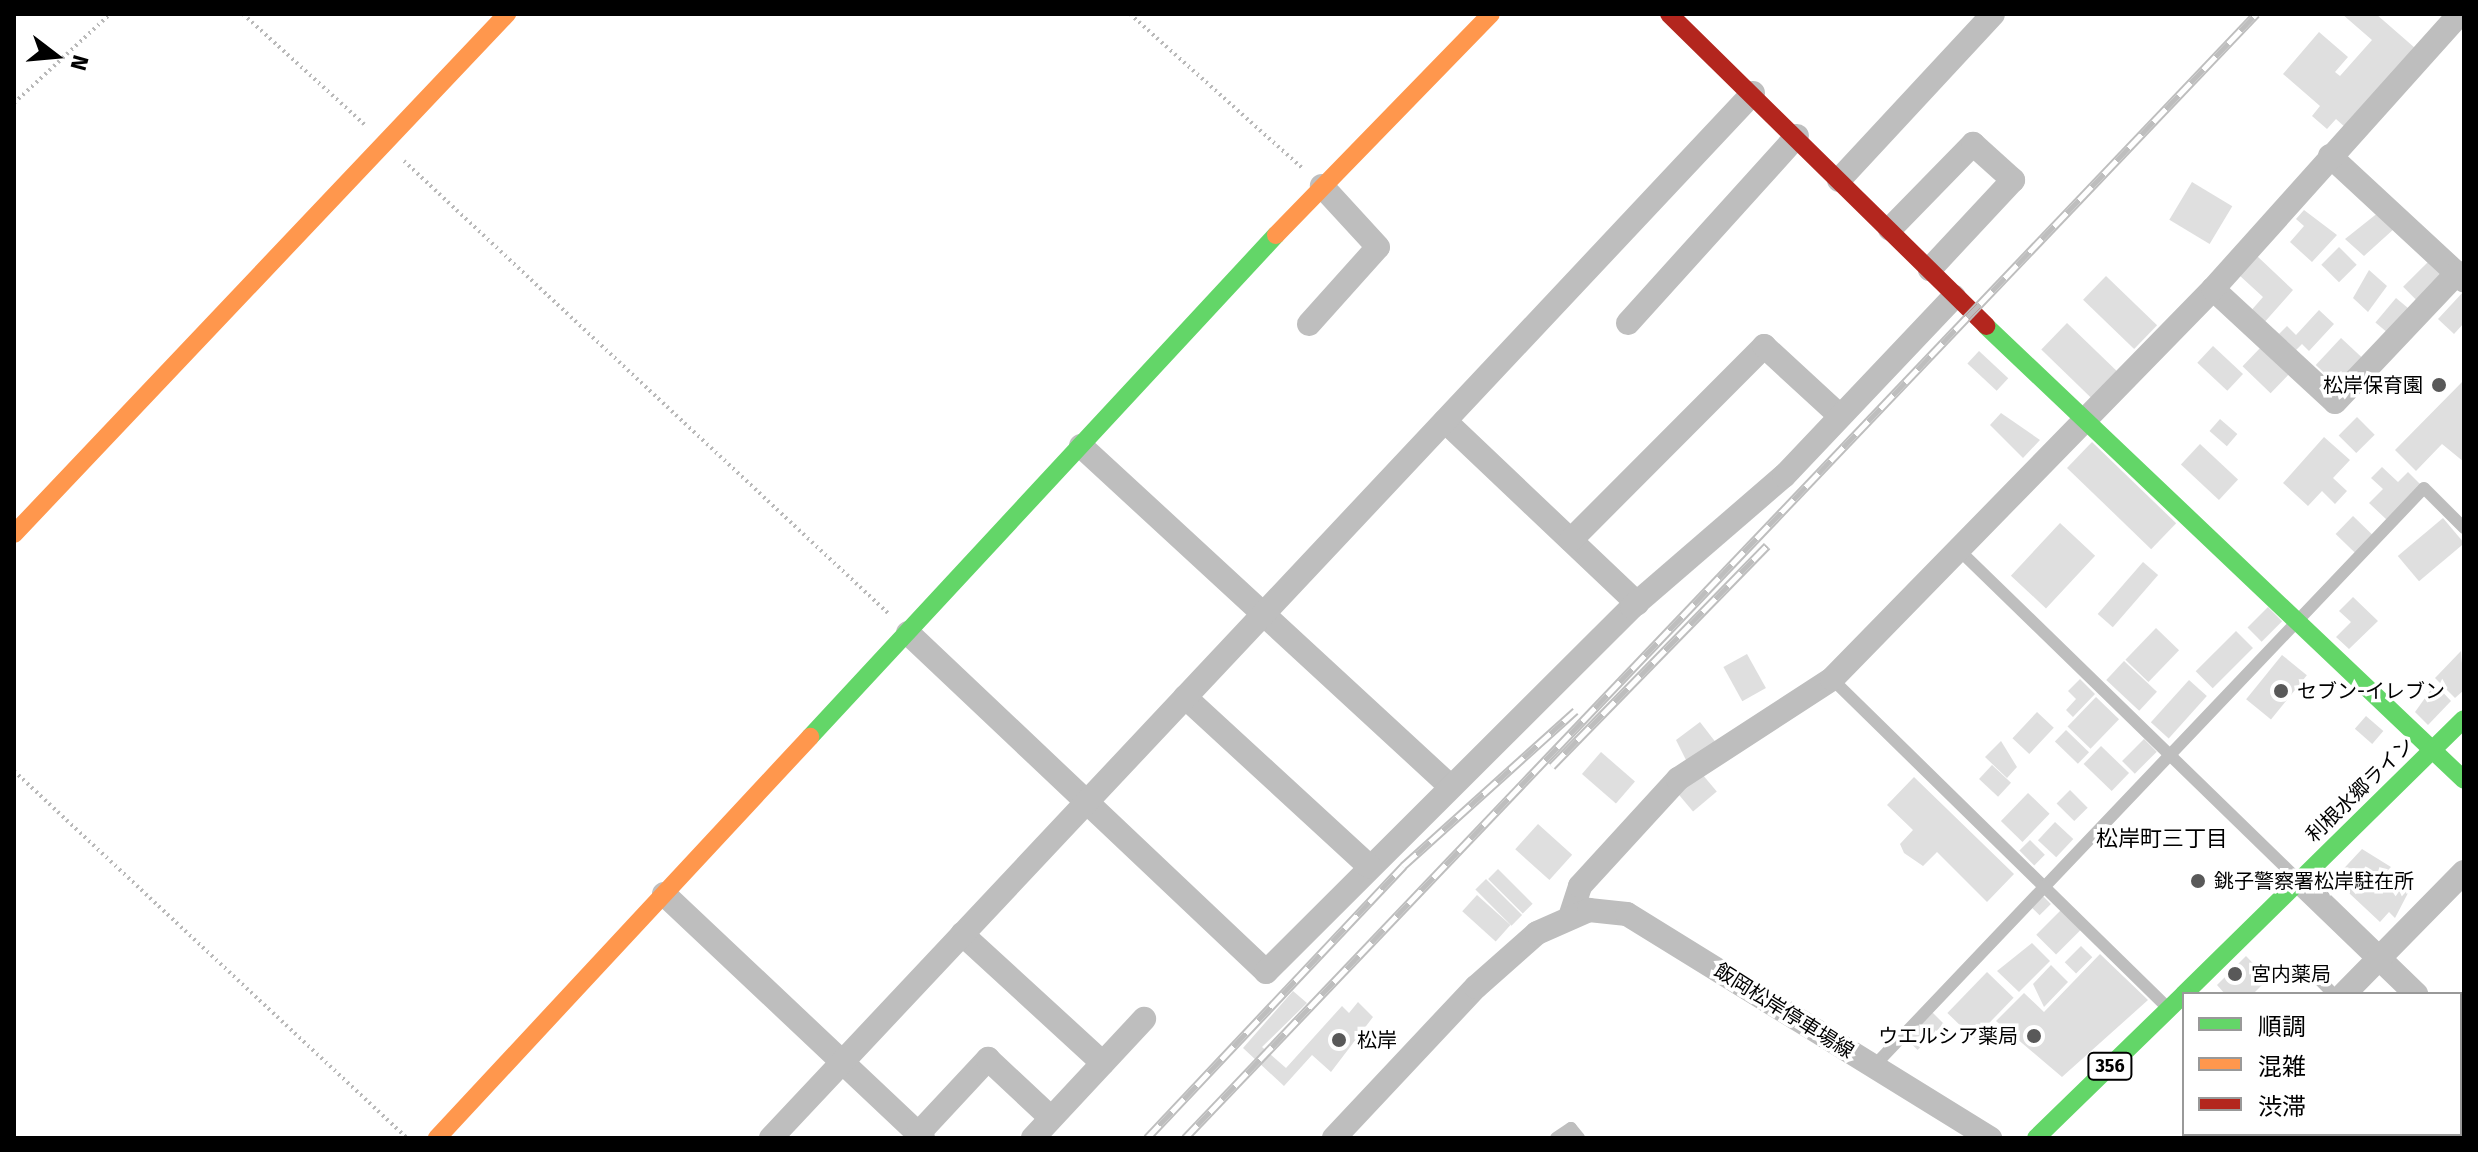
<!DOCTYPE html>
<meta charset="utf-8">
<style>
body{margin:0}
#map{position:relative;width:2478px;height:1152px;overflow:hidden;background:#fff;font-family:"Fira Sans","Noto Sans JP",sans-serif}
div>[style]{position:absolute}
[style*='--x']{left:calc(var(--x)*1px);top:calc(var(--y)*1px);width:calc(var(--w)*1px);rotate:calc(var(--a)*1deg)}
.building>*{inset:0;background:#dfdfdf;transform-origin:0 0}
.path>*{height:4px;margin-top:-2px;transform-origin:0;background:repeating-linear-gradient(90deg,#b9b9b9 0 2px,transparent 0 6px)}
.lane>*{height:12px;margin:-6px;padding:0 6px;transform-origin:6px;border-radius:6px;background:#bebebe}
.street>*{height:24px;margin:-12px;padding:0 12px;transform-origin:12px;border-radius:12px;background:#bebebe}
.fast>*{height:18px;margin:-9px;padding:0 9px;transform-origin:9px;border-radius:9px;background:#63d668}
.slow>*{height:18px;margin:-9px;padding:0 9px;transform-origin:9px;border-radius:9px;background:#ff974d}
.jam>*{height:18px;margin:-9px;padding:0 9px;transform-origin:9px;border-radius:9px;background:#b3261e}
.rail>*{height:9px;margin-top:-4.5px;transform-origin:0;background:repeating-linear-gradient(90deg,#fff 0 18px,#bebebe 0 36px);box-sizing:border-box;border-block:2px solid #bebebe}
.dots>*{width:22px;height:22px;translate:-50% -50%;box-sizing:border-box;border:4px solid #fff;border-radius:50%}
span{translate:-50% -50%;white-space:nowrap;text-align:center;line-height:1.15;-webkit-text-stroke:7px #fff;paint-order:stroke}
.shield-label span{padding:2px 6px;background:#fff;border:2px solid;border-radius:6px;-webkit-text-stroke-width:0}
.shield-label{font-size:18px;color:#000;font-weight:700}
.poi-label{font-size:20px;color:#000}
.right{translate:-100% -50%;text-align:right}
.left{translate:0 -50%;text-align:left}
.street-label{font-size:20px;color:#000}
.neighbourhood-label{font-size:22px;color:#000}
.frame{position:absolute;inset:0;border:16px solid #000;pointer-events:none}
.legend{position:absolute;left:2182px;top:992px;width:280px;height:144px;box-sizing:border-box;background:#fff;border:2px solid #999;margin:0;padding:10px 14px;list-style:none;font-size:24px;color:#000}
.legend li{display:flex;align-items:center;gap:16px;height:40px}
.legend b{width:40px;border:2px solid #999}
.north{position:absolute;left:16px;top:16px;width:80px;height:80px;-webkit-text-stroke:6px #fff;paint-order:stroke;rotate:106deg;font-size:22px;font-weight:700;line-height:32px;text-align:center;color:#000}
.north::after{content:'';display:block;margin:auto;width:28px;height:36px;background:#000;clip-path:polygon(50% 0,100% 100%,50% 72%,0 100%)}
</style>
<div id="map">
<div class="building">
<i style="clip-path:polygon(2342px 14px,2376px 14px,2415px 48px,2346px 128px,2336px 119px,2327px 129px,2312px 116px,2320px 106px,2283px 74px,2319px 32px,2348px 57px,2335px 72px,2340px 76px,2372px 40px)"></i>
<i style="left:2192px;top:182px;width:47px;height:44px;rotate:31deg"></i>
<i style="clip-path:polygon(2304px 210px,2337px 235px,2312px 262px,2290px 242px,2304px 226px,2296px 219px)"></i>
<i style="clip-path:polygon(2379px 212px,2395px 228px,2364px 256px,2345px 239px)"></i>
<i style="left:2339px;top:247px;width:25px;height:25px;rotate:45deg"></i>
<i style="clip-path:polygon(2257px 256px,2293px 290px,2262px 325px,2249px 313px,2263px 297px,2239px 275px)"></i>
<i style="left:2430px;top:260px;width:24px;height:38px;rotate:45deg"></i>
<i style="clip-path:polygon(2369px 270px,2387px 286px,2368px 312px,2353px 298px)"></i>
<i style="left:2106px;top:276px;width:71px;height:33px;rotate:44deg"></i>
<i style="clip-path:polygon(2464px 291px,2464px 323px,2454px 334px,2438px 319px)"></i>
<i style="left:2396px;top:298px;width:23px;height:32px;rotate:40deg"></i>
<i style="clip-path:polygon(2319px 310px,2334px 324px,2309px 351px,2302px 344px,2296px 350px,2279px 334px,2287px 326px,2296px 335px)"></i>
<i style="left:2067px;top:323px;width:71px;height:37px;rotate:44deg"></i>
<i style="left:2341px;top:338px;width:33px;height:37px;rotate:43deg"></i>
<i style="left:2213px;top:346px;width:41px;height:23px;rotate:43deg"></i>
<i style="left:2262px;top:346px;width:39px;height:28px;rotate:44deg"></i>
<i style="left:1979px;top:351px;width:40px;height:17px;rotate:43deg"></i>
<i style="clip-path:polygon(2464px 380px,2464px 462px,2442px 444px,2416px 471px,2395px 450px)"></i>
<i style="clip-path:polygon(2001px 413px,2040px 440px,2023px 458px,1990px 425px)"></i>
<i style="left:2357px;top:417px;width:25px;height:26px;rotate:45deg"></i>
<i style="left:2220px;top:419px;width:23px;height:16px;rotate:41deg"></i>
<i style="clip-path:polygon(2324px 437px,2350px 460px,2333px 478px,2347px 491px,2335px 504px,2322px 491px,2308px 506px,2283px 483px)"></i>
<i style="left:2092px;top:442px;width:117px;height:36px;rotate:44deg"></i>
<i style="left:2200px;top:444px;width:52px;height:28px;rotate:43deg"></i>
<i style="clip-path:polygon(2382px 467px,2398px 482px,2408px 472px,2424px 488px,2387px 520px,2369px 503px,2383px 489px,2371px 478px)"></i>
<i style="left:2353px;top:516px;width:28px;height:25px;rotate:44deg"></i>
<i style="left:2443px;top:518px;width:33px;height:59px;rotate:50deg"></i>
<i style="left:2060px;top:523px;width:48px;height:72px;rotate:43deg"></i>
<i style="left:2143px;top:562px;width:20px;height:69px;rotate:41deg"></i>
<i style="clip-path:polygon(2353px 597px,2378px 621px,2349px 649px,2336px 637px,2351px 622px,2339px 611px)"></i>
<i style="left:2268px;top:607px;width:20px;height:29px;rotate:45deg"></i>
<i style="left:2156px;top:628px;width:32px;height:44px;rotate:44deg"></i>
<i style="left:2236px;top:631px;width:24px;height:57px;rotate:45deg"></i>
<i style="clip-path:polygon(2461px 651px,2464px 690px,2455px 698px,2435px 678px)"></i>
<i style="left:1747px;top:654px;width:39px;height:27px;rotate:61deg"></i>
<i style="left:2282px;top:655px;width:32px;height:57px;rotate:39deg"></i>
<i style="left:2124px;top:661px;width:45px;height:26px;rotate:43deg"></i>
<i style="clip-path:polygon(2080px 679px,2095px 694px,2073px 717px,2066px 710px,2076px 699px,2068px 691px)"></i>
<i style="left:2189px;top:680px;width:24px;height:57px;rotate:42deg"></i>
<i style="clip-path:polygon(2435px 684px,2451px 701px,2428px 725px,2415px 712px)"></i>
<i style="left:2096px;top:697px;width:32px;height:41px;rotate:44deg"></i>
<i style="left:2037px;top:712px;width:23px;height:36px;rotate:43deg"></i>
<i style="left:2366px;top:716px;width:23px;height:17px;rotate:41deg"></i>
<i style="clip-path:polygon(1700px 722px,1717px 744px,1689px 766px,1676px 740px)"></i>
<i style="left:2066px;top:730px;width:32px;height:16px;rotate:44deg"></i>
<i style="left:2144px;top:739px;width:18px;height:31px;rotate:45deg"></i>
<i style="clip-path:polygon(2001px 741px,2017px 767px,2007px 778px,1985px 757px)"></i>
<i style="left:2101px;top:746px;width:39px;height:25px;rotate:44deg"></i>
<i style="left:1601px;top:752px;width:45px;height:29px;rotate:41deg"></i>
<i style="left:1992px;top:765px;width:26px;height:19px;rotate:43deg"></i>
<i style="left:1702px;top:774px;width:23px;height:31px;rotate:50deg"></i>
<i style="clip-path:polygon(1914px 777px,2014px 874px,1987px 902px,1937px 852px,1923px 866px,1904px 853px,1900px 844px,1913px 830px,1887px 805px)"></i>
<i style="left:2070px;top:790px;width:25px;height:19px;rotate:45deg"></i>
<i style="left:2028px;top:793px;width:30px;height:39px;rotate:44deg"></i>
<i style="left:2055px;top:822px;width:25px;height:25px;rotate:43deg"></i>
<i style="left:1538px;top:824px;width:46px;height:34px;rotate:42deg"></i>
<i style="left:2030px;top:840px;width:21px;height:15px;rotate:45deg"></i>
<i style="clip-path:polygon(2362px 849px,2391px 867px,2386px 872px,2408px 893px,2395px 918px,2389px 912px,2380px 922px,2334px 879px)"></i>
<i style="left:1498px;top:869px;width:49px;height:14px;rotate:45deg"></i>
<i style="left:1486px;top:879px;width:51px;height:15px;rotate:45deg"></i>
<i style="left:2041px;top:894px;width:14px;height:16px;rotate:45deg"></i>
<i style="left:1477px;top:895px;width:45px;height:22px;rotate:42deg"></i>
<i style="left:2061px;top:910px;width:28px;height:35px;rotate:45deg"></i>
<i style="clip-path:polygon(2032px 943px,2050px 961px,2019px 992px,1997px 971px)"></i>
<i style="left:2081px;top:946px;width:16px;height:23px;rotate:45deg"></i>
<i style="clip-path:polygon(2100px 954px,2148px 1000px,2062px 1077px,1996px 1021px,2024px 993px,2044px 1012px)"></i>
<i style="clip-path:polygon(2246px 956px,2268px 979px,2253px 994px,2225px 994px,2217px 985px)"></i>
<i style="clip-path:polygon(2051px 965px,2068px 982px,2044px 1007px,2033px 984px)"></i>
<i style="left:1987px;top:972px;width:37px;height:57px;rotate:44deg"></i>
<i style="clip-path:polygon(1293px 991px,1307px 1003px,1262px 1047px,1286px 1068px,1342px 1006px,1349px 1013px,1358px 1002px,1373px 1017px,1331px 1072px,1312px 1055px,1284px 1086px,1243px 1048px)"></i>
<i style="left:1931px;top:1011px;width:18px;height:37px;rotate:45deg"></i>
<i style="left:1996px;top:1026px;width:10px;height:14px;rotate:45deg"></i>
</div>
<div class="path">
<i style="--x:243;--y:14;--w:165;--a:42.3"></i>
<i style="--x:1130;--y:14;--w:231;--a:41.8"></i>
<i style="--x:14;--y:103;--w:131;--a:-42.8"></i>
<i style="--x:404;--y:161;--w:664;--a:43.05"></i>
<i style="--x:14;--y:771;--w:538;--a:43.04"></i>
</div>
<div class="lane">
<i style="--x:1959;--y:550;--w:467;--a:44.2"></i>
<i style="--x:1832;--y:679;--w:465;--a:44.4"></i>
<i style="--x:2314;--y:974;--w:28;--a:46"></i>
<i style="--x:1873;--y:1067;--w:799;--a:-46.42"></i>
<i style="--x:2424;--y:488;--w:57;--a:45"></i>
<i style="--x:1556;--y:1138;--w:18;--a:-34"></i>
<i style="--x:1571;--y:1128;--w:13;--a:51"></i>
</div>
<div class="street">
<i style="--x:2330;--y:156;--w:183;--a:42.8"></i>
<i style="--x:1839;--y:180;--w:226;--a:-47.1"></i>
<i style="--x:1890;--y:229;--w:119;--a:-45.7"></i>
<i style="--x:1973;--y:144;--w:54;--a:42"></i>
<i style="--x:2013;--y:180;--w:122;--a:133"></i>
<i style="--x:2213;--y:289;--w:166;--a:42.8"></i>
<i style="--x:2335;--y:402;--w:178;--a:-46.6"></i>
<i style="--x:1628;--y:323;--w:252;--a:-47.9"></i>
<i style="--x:1309;--y:324;--w:103;--a:-48.1"></i>
<i style="--x:1378;--y:247;--w:83;--a:-132.6"></i>
<i style="--x:1445;--y:421;--w:265;--a:43.5"></i>
<i style="--x:1081;--y:446;--w:503;--a:42.66"></i>
<i style="--x:1571;--y:540;--w:274;--a:-45.1"></i>
<i style="--x:1764;--y:346;--w:103;--a:42.6"></i>
<i style="--x:908;--y:633;--w:493;--a:43.4"></i>
<i style="--x:1266;--y:972;--w:517;--a:-44.92"></i>
<i style="--x:1632;--y:607;--w:201;--a:-40.8"></i>
<i style="--x:1784;--y:476;--w:247;--a:-46.5"></i>
<i style="--x:1185;--y:697;--w:251;--a:42.6"></i>
<i style="--x:2299;--y:881;--w:163;--a:44"></i>
<i style="--x:664;--y:894;--w:356;--a:43.3"></i>
<i style="--x:1571;--y:914;--w:29;--a:-72"></i>
<i style="--x:1580;--y:886;--w:145;--a:-47.5"></i>
<i style="--x:1678;--y:779;--w:184;--a:-33"></i>
<i style="--x:1832;--y:679;--w:545;--a:-45.67"></i>
<i style="--x:2213;--y:289;--w:370;--a:-48.1"></i>
<i style="--x:962;--y:934;--w:191;--a:42.5"></i>
<i style="--x:2344;--y:994;--w:171;--a:-45.5"></i>
<i style="--x:2460;--y:1027;--w:6;--a:-45"></i>
<i style="--x:918;--y:1134;--w:103;--a:-47"></i>
<i style="--x:988;--y:1059;--w:86;--a:43.1"></i>
<i style="--x:771;--y:1138;--w:1434;--a:-46.78"></i>
<i style="--x:1033;--y:1138;--w:163;--a:-47"></i>
<i style="--x:1334;--y:1138;--w:207;--a:-46.8"></i>
<i style="--x:1476;--y:987;--w:81;--a:-41.5"></i>
<i style="--x:1537;--y:933;--w:57;--a:-23.9"></i>
<i style="--x:1589;--y:910;--w:38;--a:6"></i>
<i style="--x:1627;--y:914;--w:427;--a:31.7"></i>
<i style="--x:2208;--y:1138;--w:6;--a:-45"></i>
<i style="--x:2344;--y:1138;--w:6;--a:-45"></i>
</div>
<div class="fast">
<i style="--x:1986;--y:326;--w:659;--a:43.52"></i>
<i style="--x:810;--y:737;--w:685;--a:-47.13"></i>
<i style="--x:2184;--y:994;--w:392;--a:-44.5"></i>
<i style="--x:2036;--y:1138;--w:206;--a:-44.2"></i>
</div>
<div class="slow">
<i style="--x:1276;--y:235;--w:308;--a:-45.8"></i>
<i style="--x:14;--y:534;--w:717;--a:-46.53"></i>
<i style="--x:437;--y:1138;--w:548;--a:-47.07"></i>
</div>
<div class="jam">
<i style="--x:1669;--y:14;--w:445;--a:44.5"></i>
</div>
<div class="rail">
<i style="--x:1552;--y:766;--w:308;--a:-45.7"></i>
<i style="--x:1147;--y:1138;--w:374;--a:-46.7"></i>
<i style="--x:1403;--y:866;--w:232;--a:-42"></i>
<i style="--x:1185;--y:1138;--w:1553;--a:-46.38"></i>
</div>
<div class="dots">
<i style="left:2439px;top:385px;background:#595959"></i>
<i style="left:2281px;top:691px;background:#595959"></i>
<i style="left:2198px;top:881px;background:#595959"></i>
<i style="left:2235px;top:974px;background:#595959"></i>
<i style="left:2034px;top:1036px;background:#595959"></i>
<i style="left:1339px;top:1040px;background:#595959"></i>
</div>
<div class="shield-label">
<span style="left:2110px;top:1066px">356</span>
</div>
<div class="poi-label">
<span class="right" style="left:2423px;top:385px">松岸保育園</span>
<span class="left" style="left:2297px;top:691px">セブン-イレブン</span>
<span class="left" style="left:2214px;top:881px">銚子警察署松岸駐在所</span>
<span class="left" style="left:2251px;top:974px">宮内薬局</span>
<span class="right" style="left:2018px;top:1036px">ウエルシア薬局</span>
<span class="left" style="left:1357px;top:1040px">松岸</span>
</div>
<div class="street-label">
<span style="left:2360px;top:790px;rotate:-44deg">利根水郷ライン</span>
<span style="left:1784px;top:1011px;rotate:32deg">飯岡松岸停車場線</span>
</div>
<div class="neighbourhood-label">
<span style="left:2162px;top:839px">松岸町三丁目</span>
</div>
<div class="frame"></div>
<ul class="legend">
<li><b style="height:10px;background:#63d668"></b>順調</li>
<li><b style="height:10px;background:#ff974d"></b>混雑</li>
<li><b style="height:10px;background:#b3261e"></b>渋滞</li>
</ul>
<div class="north">N</div>
</div>
